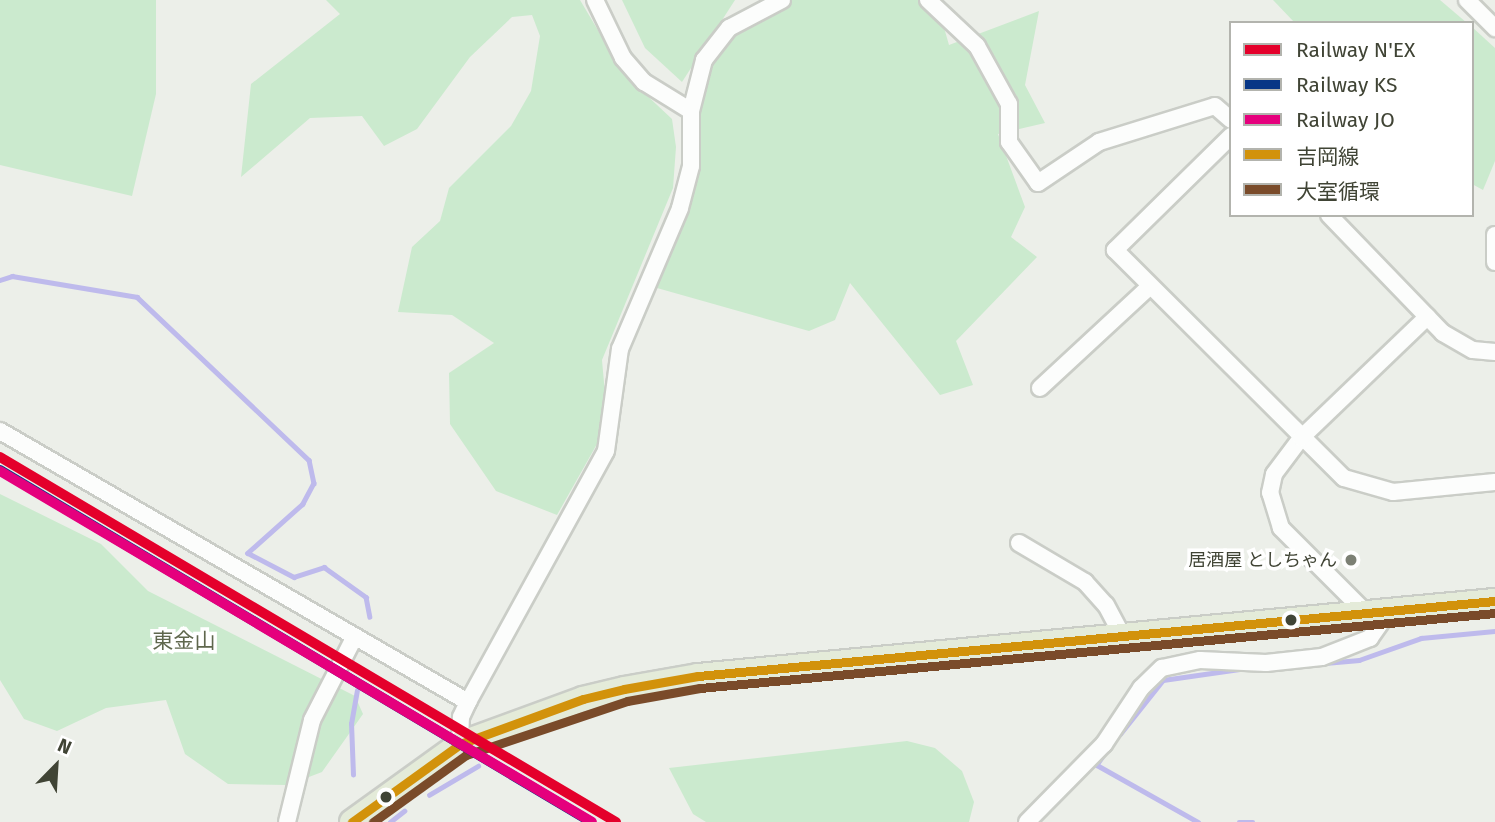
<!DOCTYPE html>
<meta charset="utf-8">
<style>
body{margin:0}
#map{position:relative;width:1495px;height:822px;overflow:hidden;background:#ecefe9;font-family:"Fira Sans","Noto Sans JP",sans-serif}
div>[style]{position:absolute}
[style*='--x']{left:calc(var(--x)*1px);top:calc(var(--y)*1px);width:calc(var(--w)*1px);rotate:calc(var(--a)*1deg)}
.green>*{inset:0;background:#cbeace}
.stream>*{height:4.5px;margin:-2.25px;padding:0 2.25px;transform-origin:2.25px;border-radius:2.25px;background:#bebaec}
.roads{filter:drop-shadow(2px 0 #cacdc7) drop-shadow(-2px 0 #cacdc7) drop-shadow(0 2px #cacdc7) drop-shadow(0 -2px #cacdc7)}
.minor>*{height:16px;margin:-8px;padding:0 8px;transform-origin:8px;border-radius:8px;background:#fcfdfc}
.highway>*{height:24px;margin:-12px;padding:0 12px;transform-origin:12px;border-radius:12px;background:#e4ebd9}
.bus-1>*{height:9px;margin:-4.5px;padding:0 4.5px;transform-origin:4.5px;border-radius:4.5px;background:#d2920b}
.bus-2>*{height:9px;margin:-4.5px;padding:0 4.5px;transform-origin:4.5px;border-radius:4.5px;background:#7a4b2a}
.rail-1>*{height:10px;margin:-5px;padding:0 5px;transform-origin:5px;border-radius:5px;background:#e4002b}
.rail-2>*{height:10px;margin:-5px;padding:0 5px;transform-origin:5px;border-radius:5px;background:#073686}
.rail-3>*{height:10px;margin:-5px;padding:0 5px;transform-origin:5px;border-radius:5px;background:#e5007d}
.dots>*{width:19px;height:19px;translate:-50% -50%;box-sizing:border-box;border:4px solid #fff;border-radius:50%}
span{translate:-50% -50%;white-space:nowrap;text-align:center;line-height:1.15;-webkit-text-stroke:7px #fff;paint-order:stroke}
.poi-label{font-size:18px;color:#404435}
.right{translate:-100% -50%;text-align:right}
.quarter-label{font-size:21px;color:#5f674d}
.legend{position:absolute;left:1229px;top:21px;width:245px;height:196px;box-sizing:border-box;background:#fff;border:2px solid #b3b4ae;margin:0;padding:9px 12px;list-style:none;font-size:21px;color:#404435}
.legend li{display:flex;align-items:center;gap:14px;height:35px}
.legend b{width:35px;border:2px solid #b3b4ae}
.north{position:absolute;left:21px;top:731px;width:70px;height:70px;-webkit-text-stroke:5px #fff;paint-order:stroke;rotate:24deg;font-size:19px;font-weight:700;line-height:28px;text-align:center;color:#404435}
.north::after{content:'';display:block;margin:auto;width:24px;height:32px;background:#404435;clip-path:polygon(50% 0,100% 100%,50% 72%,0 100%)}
</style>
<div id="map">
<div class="green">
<i style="clip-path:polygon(0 0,156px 0,156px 94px,132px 196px,0 165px)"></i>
<i style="clip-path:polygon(326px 0,580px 0,624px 74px,672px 119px,676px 147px,673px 188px,602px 360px,606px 405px,597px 444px,557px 515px,496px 491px,450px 424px,449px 373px,494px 343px,452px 315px,398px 312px,412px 247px,440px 221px,449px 188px,511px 126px,531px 91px,540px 36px,532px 15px,512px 17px,470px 57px,417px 129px,384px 146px,362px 116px,310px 118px,241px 177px,251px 84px,340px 14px)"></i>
<i style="clip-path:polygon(622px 0,735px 0,682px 82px,645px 48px)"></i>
<i style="clip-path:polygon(790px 0,920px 0,939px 10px,949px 45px,1039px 11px,1025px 85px,1045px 123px,998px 134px,1025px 207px,1011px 237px,1037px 257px,956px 341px,973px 385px,940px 395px,850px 283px,835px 320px,809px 331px,657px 288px,710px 70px,726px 39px,775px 4px)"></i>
<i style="clip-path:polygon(1273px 0,1440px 0,1467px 23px,1295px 23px)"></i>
<i style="clip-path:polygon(1472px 27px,1495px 48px,1495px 161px,1483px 190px,1472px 184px)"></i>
<i style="clip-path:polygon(0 494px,101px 544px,148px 591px,355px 696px,363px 714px,322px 772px,288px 785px,228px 784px,185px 754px,166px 700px,106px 708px,57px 731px,24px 719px,0 680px)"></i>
<i style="clip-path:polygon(907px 741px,935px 748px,962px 771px,974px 802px,969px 822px,706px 822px,693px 814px,669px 768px)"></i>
</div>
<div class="stream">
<i style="--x:0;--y:280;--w:13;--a:-18"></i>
<i style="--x:12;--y:276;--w:127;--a:9.5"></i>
<i style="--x:137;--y:297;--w:237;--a:43.5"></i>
<i style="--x:309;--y:460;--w:24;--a:78"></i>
<i style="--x:314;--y:483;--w:24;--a:118"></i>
<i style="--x:303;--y:504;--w:74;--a:138.3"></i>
<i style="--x:248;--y:553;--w:52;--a:27.6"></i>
<i style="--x:294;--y:577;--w:32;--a:-18"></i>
<i style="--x:324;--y:567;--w:52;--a:35.5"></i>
<i style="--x:366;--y:597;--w:20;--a:79"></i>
<i style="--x:1325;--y:663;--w:34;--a:-5"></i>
<i style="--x:1359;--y:660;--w:66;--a:-19.5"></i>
<i style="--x:1421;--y:638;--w:74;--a:-5.4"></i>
<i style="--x:1120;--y:734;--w:69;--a:-51.5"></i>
<i style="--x:1163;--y:680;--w:77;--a:-8.2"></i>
<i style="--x:1106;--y:752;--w:16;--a:125"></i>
<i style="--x:1097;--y:765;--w:116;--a:29.4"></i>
<i style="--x:353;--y:775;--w:51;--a:-92.2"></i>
<i style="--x:351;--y:724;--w:34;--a:-80"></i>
<i style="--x:429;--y:795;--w:57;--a:-30.6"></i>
<i style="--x:390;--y:822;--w:18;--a:-38"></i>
<i style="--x:1239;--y:822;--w:14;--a:0"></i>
</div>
<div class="roads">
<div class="minor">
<i style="--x:595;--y:0;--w:64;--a:64.2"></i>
<i style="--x:623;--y:58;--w:32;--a:49"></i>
<i style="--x:644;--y:82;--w:55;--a:31.7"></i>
<i style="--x:928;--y:0;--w:67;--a:43.2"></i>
<i style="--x:977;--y:46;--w:66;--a:61.1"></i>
<i style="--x:1009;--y:104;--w:38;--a:90"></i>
<i style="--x:1009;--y:142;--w:50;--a:54.7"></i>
<i style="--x:1038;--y:183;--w:73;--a:-33.9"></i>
<i style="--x:1099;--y:142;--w:121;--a:-17.2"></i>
<i style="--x:1215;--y:106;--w:21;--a:41"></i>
<i style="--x:1467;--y:0;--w:40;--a:45"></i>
<i style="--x:1231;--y:136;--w:163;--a:135.5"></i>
<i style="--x:1115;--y:250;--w:323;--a:44.9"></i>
<i style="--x:1344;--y:478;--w:51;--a:15.9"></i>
<i style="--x:1393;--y:492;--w:102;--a:-5.6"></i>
<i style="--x:1329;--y:215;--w:164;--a:46"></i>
<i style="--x:1443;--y:333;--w:34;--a:30"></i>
<i style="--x:1473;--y:350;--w:22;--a:5"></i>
<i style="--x:1495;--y:235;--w:27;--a:90"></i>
<i style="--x:1040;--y:388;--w:150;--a:-42.8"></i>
<i style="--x:0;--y:431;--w:541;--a:30.07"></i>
<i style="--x:1019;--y:543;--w:77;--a:30.6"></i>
<i style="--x:1085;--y:582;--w:31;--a:48"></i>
<i style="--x:1106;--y:605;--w:36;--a:62"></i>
<i style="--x:1367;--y:614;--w:122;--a:-135"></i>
<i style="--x:1281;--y:528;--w:37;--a:-107"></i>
<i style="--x:1270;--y:493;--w:19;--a:-78"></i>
<i style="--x:1274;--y:474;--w:45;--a:-53.1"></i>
<i style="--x:1301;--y:438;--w:175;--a:-43.8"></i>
<i style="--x:460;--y:744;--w:27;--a:-88"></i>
<i style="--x:461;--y:717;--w:17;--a:-65"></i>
<i style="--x:468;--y:702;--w:286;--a:-61.2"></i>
<i style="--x:606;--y:451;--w:103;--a:-82.2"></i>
<i style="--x:620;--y:349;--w:153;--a:-66.9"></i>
<i style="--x:680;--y:208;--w:43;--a:-75.3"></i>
<i style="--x:691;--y:166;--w:55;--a:-90"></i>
<i style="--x:691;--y:111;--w:53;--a:-75.7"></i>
<i style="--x:704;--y:60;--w:41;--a:-52"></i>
<i style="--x:729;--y:28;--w:60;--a:-27.8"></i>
<i style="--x:287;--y:822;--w:105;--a:-76.2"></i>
<i style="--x:312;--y:720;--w:94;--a:-62.9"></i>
<i style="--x:1027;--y:822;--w:110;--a:-45.4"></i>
<i style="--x:1104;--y:744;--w:67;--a:-56.5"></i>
<i style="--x:1141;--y:688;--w:29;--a:-44"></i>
<i style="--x:1162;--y:668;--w:39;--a:-12"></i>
<i style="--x:1200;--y:660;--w:66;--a:2.6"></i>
<i style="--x:1266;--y:663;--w:56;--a:-6.1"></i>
<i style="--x:1322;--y:657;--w:52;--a:-21.6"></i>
<i style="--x:1370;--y:638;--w:32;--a:-55"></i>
</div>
<div class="highway">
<i style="--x:352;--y:822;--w:133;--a:-35.8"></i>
<i style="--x:460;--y:744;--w:131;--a:-20.1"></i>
<i style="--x:583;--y:699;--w:42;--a:-13.7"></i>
<i style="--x:624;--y:689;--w:75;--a:-10"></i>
<i style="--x:698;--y:676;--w:801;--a:-5.38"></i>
</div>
</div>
<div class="bus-1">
<i style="--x:352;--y:822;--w:133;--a:-35.8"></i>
<i style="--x:460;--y:744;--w:131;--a:-20.1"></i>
<i style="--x:583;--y:699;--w:42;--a:-13.7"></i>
<i style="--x:624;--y:689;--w:75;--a:-10"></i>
<i style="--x:698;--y:676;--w:801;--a:-5.38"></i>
</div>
<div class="bus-2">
<i style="--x:373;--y:822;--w:115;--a:-35.8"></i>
<i style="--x:466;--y:755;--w:170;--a:-18.5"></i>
<i style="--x:627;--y:701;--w:74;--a:-10.1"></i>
<i style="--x:700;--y:688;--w:799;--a:-5.39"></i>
</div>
<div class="rail-1">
<i style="--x:0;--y:457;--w:716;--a:30.65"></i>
</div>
<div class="rail-2">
<i style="--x:0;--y:470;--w:688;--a:30.78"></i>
</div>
<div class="rail-3">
<i style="--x:0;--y:471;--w:688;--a:30.66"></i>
</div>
<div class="dots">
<i style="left:1351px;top:560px;background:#7c8074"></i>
<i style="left:1291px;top:620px;background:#404435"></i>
<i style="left:386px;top:797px;background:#404435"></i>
</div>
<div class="poi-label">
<span class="right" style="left:1337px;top:560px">居酒屋 としちゃん</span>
</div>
<div class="quarter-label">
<span style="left:184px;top:641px">東金山</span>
</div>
<ul class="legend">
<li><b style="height:9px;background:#e4002b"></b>Railway N'EX</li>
<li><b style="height:9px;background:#073686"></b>Railway KS</li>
<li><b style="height:9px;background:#e5007d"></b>Railway JO</li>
<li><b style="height:9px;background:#d2920b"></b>吉岡線</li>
<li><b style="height:9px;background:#7a4b2a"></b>大室循環</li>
</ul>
<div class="north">N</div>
</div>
